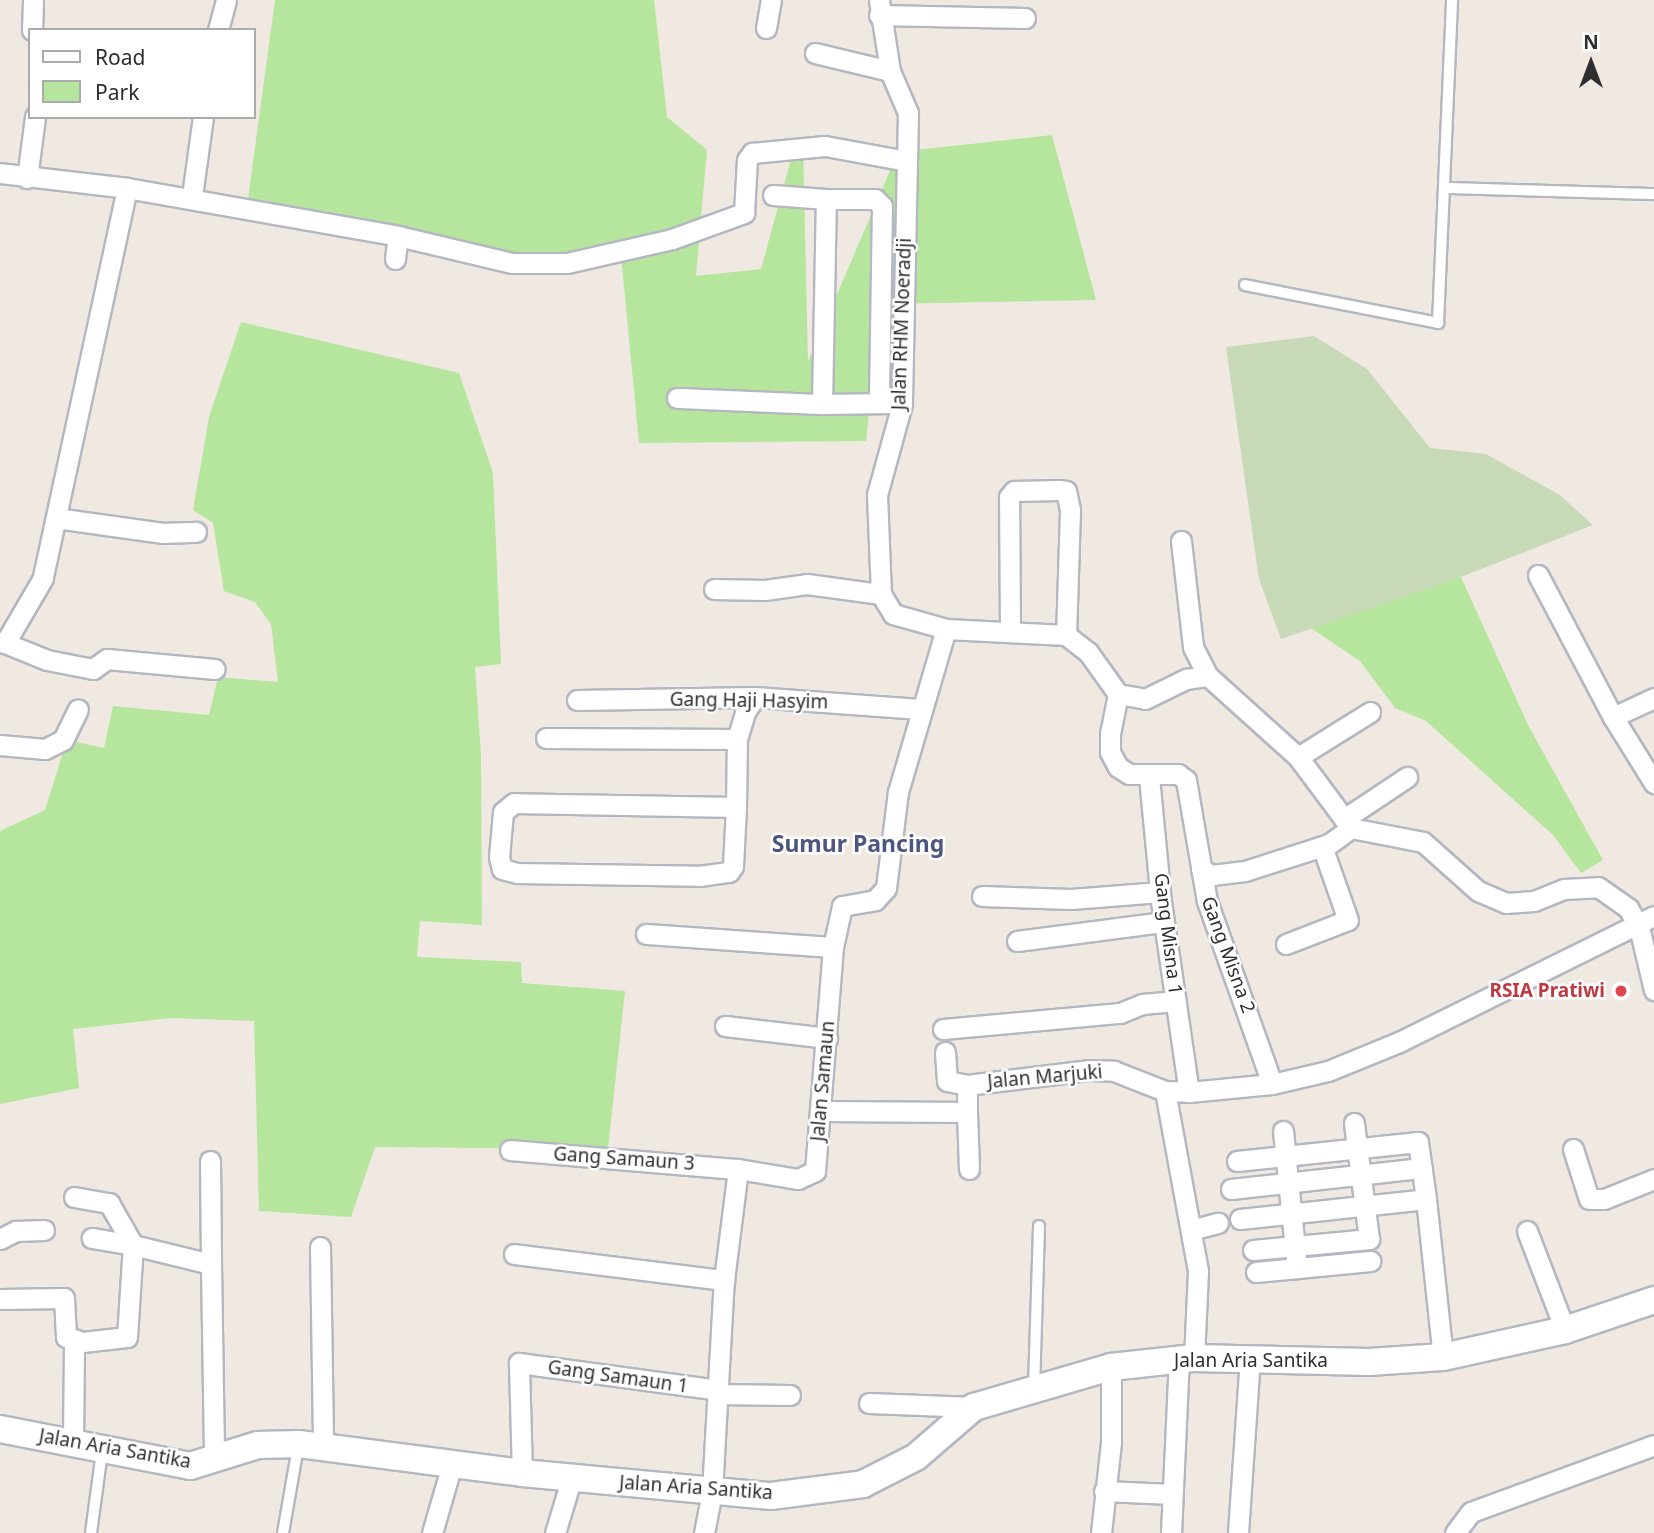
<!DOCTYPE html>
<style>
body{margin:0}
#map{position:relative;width:1654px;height:1533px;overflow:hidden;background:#efe9e1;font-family:"Noto Sans",sans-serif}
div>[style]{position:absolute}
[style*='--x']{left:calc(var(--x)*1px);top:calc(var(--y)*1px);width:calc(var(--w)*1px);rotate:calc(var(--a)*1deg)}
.green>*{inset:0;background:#b6e59e}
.cemetery>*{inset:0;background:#c8d9b8}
.roads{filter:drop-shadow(2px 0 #b4b7c1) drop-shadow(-2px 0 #b4b7c1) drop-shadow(0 2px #b4b7c1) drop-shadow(0 -2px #b4b7c1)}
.lane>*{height:10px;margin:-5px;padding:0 5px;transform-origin:5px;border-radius:5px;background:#fff}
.street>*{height:19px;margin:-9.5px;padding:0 9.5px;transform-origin:9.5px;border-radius:9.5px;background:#fff}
.secondary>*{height:26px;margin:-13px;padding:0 13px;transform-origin:13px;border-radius:13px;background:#fff}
.dots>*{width:19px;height:19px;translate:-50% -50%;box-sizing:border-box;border:4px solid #fff;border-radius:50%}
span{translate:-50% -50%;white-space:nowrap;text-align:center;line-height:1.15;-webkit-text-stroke:5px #fff;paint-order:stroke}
.street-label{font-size:19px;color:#2e2e2e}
.health-label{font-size:19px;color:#be3a42;font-weight:700}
.right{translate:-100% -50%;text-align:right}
.quarter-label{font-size:23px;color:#4d5680;font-weight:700}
.legend{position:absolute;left:28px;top:28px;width:228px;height:91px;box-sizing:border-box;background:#fff;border:2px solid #ababab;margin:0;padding:9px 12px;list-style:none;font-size:21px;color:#2e2e2e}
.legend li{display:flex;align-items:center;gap:14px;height:35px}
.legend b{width:35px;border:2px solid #ababab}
.north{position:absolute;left:1556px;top:28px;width:70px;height:70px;-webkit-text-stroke:5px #fff;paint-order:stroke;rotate:0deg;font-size:19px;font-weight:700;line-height:28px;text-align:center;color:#2e2e2e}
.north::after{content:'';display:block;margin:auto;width:24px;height:32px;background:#2e2e2e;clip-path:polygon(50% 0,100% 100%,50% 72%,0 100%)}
</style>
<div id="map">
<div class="green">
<i style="clip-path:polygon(275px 0,654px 0,667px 117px,707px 150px,696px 276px,761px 269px,790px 163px,803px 144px,808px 362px,898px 152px,1052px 135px,1096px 300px,880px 304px,866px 441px,639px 443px,621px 255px,520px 272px,248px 199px)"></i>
<i style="clip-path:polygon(241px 322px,459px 373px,493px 473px,501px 664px,475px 667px,481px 756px,482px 925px,420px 921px,417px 957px,521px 962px,522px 983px,625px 991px,608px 1149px,375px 1147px,351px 1217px,259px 1211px,254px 1021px,171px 1018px,73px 1029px,79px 1088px,0 1104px,0 831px,45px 810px,67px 740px,104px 748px,113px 706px,209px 715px,218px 677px,278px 682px,271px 624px,255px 602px,224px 591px,213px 523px,193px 510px,209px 417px)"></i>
<i style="clip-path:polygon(1461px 577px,1529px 727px,1603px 860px,1581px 873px,1553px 835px,1426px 721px,1395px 708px,1360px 661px,1311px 628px)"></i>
</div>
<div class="cemetery">
<i style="clip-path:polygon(1314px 336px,1367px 369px,1430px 448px,1486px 454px,1560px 495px,1593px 525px,1461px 577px,1281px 639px,1259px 579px,1226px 347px)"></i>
</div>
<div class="roads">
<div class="lane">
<i style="--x:1446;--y:188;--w:208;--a:1.7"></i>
<i style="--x:1245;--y:285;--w:197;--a:11.1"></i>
<i style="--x:1438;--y:323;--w:323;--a:-87.5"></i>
<i style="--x:1034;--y:1387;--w:161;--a:-88.2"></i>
<i style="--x:91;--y:1533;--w:82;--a:-82.3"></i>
<i style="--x:283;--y:1533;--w:87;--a:-80.1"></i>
</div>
<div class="street">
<i style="--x:879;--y:0;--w:72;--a:81.2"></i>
<i style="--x:890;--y:71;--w:46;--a:66.8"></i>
<i style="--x:908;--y:113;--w:291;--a:91.2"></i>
<i style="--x:902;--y:404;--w:94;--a:105.4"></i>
<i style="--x:877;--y:495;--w:99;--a:87.7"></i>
<i style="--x:881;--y:594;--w:23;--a:59"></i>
<i style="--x:893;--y:614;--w:55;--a:15.8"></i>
<i style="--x:946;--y:629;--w:120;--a:2.9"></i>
<i style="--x:1066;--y:635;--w:28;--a:38"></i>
<i style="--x:1088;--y:652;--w:52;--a:54.5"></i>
<i style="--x:1118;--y:694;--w:27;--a:10"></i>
<i style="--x:1145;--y:699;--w:46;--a:-26"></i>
<i style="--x:1186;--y:679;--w:22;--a:-8"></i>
<i style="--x:1208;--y:676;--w:121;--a:42"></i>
<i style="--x:1298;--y:757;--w:89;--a:53.3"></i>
<i style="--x:1351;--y:828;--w:73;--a:11"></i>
<i style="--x:1423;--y:842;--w:74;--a:41.7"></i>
<i style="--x:1478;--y:891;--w:30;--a:23"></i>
<i style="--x:1506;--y:903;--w:28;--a:-4"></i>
<i style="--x:1534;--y:901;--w:32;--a:-22"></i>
<i style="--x:1564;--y:889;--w:34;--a:-3"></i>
<i style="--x:1598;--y:887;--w:37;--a:35"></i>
<i style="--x:1628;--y:908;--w:22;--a:60"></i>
<i style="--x:1639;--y:927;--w:65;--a:76.6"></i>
<i style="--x:879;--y:15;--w:146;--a:1.2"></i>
<i style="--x:766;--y:28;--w:28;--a:-80"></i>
<i style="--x:32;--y:30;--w:30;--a:-88"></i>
<i style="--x:218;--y:30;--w:31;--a:-75"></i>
<i style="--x:815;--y:53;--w:77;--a:13.5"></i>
<i style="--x:0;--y:173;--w:128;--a:6.7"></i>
<i style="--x:127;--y:188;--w:399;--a:102.2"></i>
<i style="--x:43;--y:578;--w:75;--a:120.3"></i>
<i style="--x:5;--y:643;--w:5;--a:-169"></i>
<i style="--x:27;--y:178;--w:62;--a:-82.5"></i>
<i style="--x:127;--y:188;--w:275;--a:10"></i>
<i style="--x:398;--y:236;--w:117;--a:13.3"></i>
<i style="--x:512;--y:263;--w:55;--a:0"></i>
<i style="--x:567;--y:263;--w:108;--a:-12.9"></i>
<i style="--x:672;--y:239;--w:77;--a:-19.9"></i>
<i style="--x:744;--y:213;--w:53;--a:-86.8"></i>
<i style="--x:747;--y:160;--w:9;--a:-54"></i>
<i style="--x:752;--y:153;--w:73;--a:-5.5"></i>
<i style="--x:825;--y:146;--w:83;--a:10.4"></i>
<i style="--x:773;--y:195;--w:53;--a:4.3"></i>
<i style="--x:192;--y:196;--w:80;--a:-82.1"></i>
<i style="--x:395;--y:259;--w:23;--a:-83"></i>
<i style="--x:677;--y:398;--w:145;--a:2.4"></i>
<i style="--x:822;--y:404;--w:205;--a:-88.9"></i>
<i style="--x:826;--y:199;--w:49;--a:0"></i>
<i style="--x:875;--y:199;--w:10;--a:45"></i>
<i style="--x:882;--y:206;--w:196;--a:90.9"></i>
<i style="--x:822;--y:404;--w:69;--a:-0.8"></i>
<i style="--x:56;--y:518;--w:108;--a:8"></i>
<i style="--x:163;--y:533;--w:33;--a:-2"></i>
<i style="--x:1181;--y:541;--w:107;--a:83.5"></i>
<i style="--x:1193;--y:647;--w:33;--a:63"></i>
<i style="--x:1538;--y:575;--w:161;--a:62.2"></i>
<i style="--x:1613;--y:717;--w:45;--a:-24.9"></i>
<i style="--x:714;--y:589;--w:51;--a:1.1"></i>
<i style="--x:765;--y:590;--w:42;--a:-8.1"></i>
<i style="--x:807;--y:584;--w:75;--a:7.7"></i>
<i style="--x:1010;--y:630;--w:133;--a:-90.4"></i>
<i style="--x:1009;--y:497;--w:8;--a:-50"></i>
<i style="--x:1014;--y:491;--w:45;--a:-1.3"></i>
<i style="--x:1059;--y:490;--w:7;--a:8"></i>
<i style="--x:1066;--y:491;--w:19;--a:78"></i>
<i style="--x:1070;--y:510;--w:125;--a:91.8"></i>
<i style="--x:5;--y:643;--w:45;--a:22"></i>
<i style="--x:47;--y:660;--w:47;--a:11.1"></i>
<i style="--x:93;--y:669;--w:17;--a:-36"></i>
<i style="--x:107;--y:659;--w:108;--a:5.3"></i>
<i style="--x:1118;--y:694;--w:41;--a:101.3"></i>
<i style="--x:1110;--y:734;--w:18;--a:90"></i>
<i style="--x:1110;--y:752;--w:17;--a:62"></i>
<i style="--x:1118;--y:767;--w:13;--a:32"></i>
<i style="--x:1129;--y:774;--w:49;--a:0"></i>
<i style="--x:1178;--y:774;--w:10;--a:37"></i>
<i style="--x:1186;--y:780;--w:123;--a:80.2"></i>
<i style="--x:1207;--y:901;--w:194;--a:70.4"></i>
<i style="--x:577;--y:700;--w:178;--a:-1"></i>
<i style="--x:755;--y:697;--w:165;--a:4.2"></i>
<i style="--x:1613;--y:717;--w:78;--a:58.2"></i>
<i style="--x:546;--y:738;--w:191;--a:0.3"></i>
<i style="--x:0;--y:745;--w:45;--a:5.1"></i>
<i style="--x:45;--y:749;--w:20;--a:-27"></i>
<i style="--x:63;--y:740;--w:34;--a:-64"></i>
<i style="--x:1298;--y:757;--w:85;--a:-32"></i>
<i style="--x:1149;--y:777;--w:125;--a:84.5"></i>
<i style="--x:1161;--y:901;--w:193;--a:81.7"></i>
<i style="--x:736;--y:807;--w:222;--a:-179"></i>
<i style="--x:514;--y:803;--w:14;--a:141"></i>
<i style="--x:503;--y:812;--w:45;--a:95.1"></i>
<i style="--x:499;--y:857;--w:12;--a:76"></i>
<i style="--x:502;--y:869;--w:16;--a:15"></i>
<i style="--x:517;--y:873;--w:182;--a:0.9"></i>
<i style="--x:699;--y:876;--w:30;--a:-8"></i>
<i style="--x:729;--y:872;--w:7;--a:-56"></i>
<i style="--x:733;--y:866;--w:59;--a:-87.1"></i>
<i style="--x:736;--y:807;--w:68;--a:-89.2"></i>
<i style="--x:737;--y:739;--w:28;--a:-73"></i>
<i style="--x:745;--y:712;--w:18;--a:-56"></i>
<i style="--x:1344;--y:819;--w:76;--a:-33.7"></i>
<i style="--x:1201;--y:869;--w:13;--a:29"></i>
<i style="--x:1212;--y:875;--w:33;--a:-7"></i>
<i style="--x:1245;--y:871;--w:88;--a:-17.8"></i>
<i style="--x:1329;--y:844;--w:27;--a:-36"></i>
<i style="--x:982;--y:896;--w:89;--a:1.9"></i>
<i style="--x:1071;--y:899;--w:89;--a:-4.5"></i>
<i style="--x:646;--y:934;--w:187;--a:4"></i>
<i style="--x:1017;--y:941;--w:148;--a:-7.4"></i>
<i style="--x:1286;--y:944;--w:66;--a:-21.2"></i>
<i style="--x:1348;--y:920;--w:78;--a:-109.4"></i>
<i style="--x:725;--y:1026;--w:103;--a:6.7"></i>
<i style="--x:943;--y:1029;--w:178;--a:-5.2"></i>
<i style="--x:1120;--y:1013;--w:24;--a:-22"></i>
<i style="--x:1142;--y:1004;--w:34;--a:-5"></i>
<i style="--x:945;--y:1052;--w:29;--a:86"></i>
<i style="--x:947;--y:1081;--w:20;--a:11"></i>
<i style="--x:1165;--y:1091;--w:183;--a:79.6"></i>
<i style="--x:1198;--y:1271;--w:87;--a:92.6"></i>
<i style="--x:822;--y:1111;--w:145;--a:0.4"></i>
<i style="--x:967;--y:1112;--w:27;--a:-90"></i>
<i style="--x:967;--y:1085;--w:124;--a:-7"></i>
<i style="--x:1090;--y:1070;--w:24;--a:2"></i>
<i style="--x:1114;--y:1071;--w:55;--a:21.4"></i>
<i style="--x:1165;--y:1091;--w:24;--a:2"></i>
<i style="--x:1189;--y:1092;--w:83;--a:-5.5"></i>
<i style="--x:1272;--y:1084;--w:57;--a:-13.1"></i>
<i style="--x:1328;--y:1071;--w:77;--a:-22.2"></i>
<i style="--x:1399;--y:1042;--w:284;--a:-26.3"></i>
<i style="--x:967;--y:1112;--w:57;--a:88"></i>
<i style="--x:1283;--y:1131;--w:138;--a:84.2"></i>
<i style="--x:1573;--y:1149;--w:52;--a:72.3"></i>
<i style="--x:1589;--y:1199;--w:15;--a:0"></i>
<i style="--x:1604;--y:1199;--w:54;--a:-21.8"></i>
<i style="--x:510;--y:1150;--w:229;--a:4.8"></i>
<i style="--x:210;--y:1161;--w:103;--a:89.4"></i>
<i style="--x:1237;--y:1161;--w:182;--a:-6"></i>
<i style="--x:1418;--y:1142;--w:58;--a:82"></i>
<i style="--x:1231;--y:1189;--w:192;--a:-6.3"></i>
<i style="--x:74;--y:1197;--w:36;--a:10"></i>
<i style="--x:109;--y:1203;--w:48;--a:60.3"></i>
<i style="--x:133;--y:1245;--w:80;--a:13.7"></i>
<i style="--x:211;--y:1264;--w:196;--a:89.1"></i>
<i style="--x:1240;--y:1219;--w:187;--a:-6.1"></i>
<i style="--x:1426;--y:1199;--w:159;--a:83.9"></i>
<i style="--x:1191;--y:1230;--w:28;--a:-15"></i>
<i style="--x:1527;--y:1231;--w:106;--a:69"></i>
<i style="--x:0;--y:1239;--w:18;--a:-27"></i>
<i style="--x:16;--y:1231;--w:28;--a:-2"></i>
<i style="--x:320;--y:1247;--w:200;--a:89.1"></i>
<i style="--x:1253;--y:1250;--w:117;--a:-5.4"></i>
<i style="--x:1369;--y:1239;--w:117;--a:-97.4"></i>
<i style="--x:514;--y:1254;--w:212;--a:7.1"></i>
<i style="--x:1256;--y:1272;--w:115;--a:-5.5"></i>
<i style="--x:0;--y:1299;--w:64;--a:-0.9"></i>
<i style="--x:64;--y:1298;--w:39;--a:87"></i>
<i style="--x:66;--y:1337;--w:11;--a:15"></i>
<i style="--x:717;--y:1394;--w:73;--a:0.8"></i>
<i style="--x:869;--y:1403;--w:105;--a:2.2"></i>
<i style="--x:73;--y:1442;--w:99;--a:-89.4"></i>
<i style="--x:74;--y:1343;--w:53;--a:-6.5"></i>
<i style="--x:127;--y:1337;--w:92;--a:-86.3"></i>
<i style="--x:133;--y:1245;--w:42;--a:-170.3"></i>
<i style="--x:522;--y:1473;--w:110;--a:-91.6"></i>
<i style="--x:519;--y:1363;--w:201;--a:7.7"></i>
<i style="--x:1104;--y:1491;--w:68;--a:2.5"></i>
<i style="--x:432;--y:1533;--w:72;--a:-73.8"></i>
<i style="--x:555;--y:1533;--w:59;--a:-73.1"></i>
<i style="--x:704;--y:1533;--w:42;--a:-79"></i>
<i style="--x:712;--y:1492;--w:212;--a:-86.8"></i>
<i style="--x:724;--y:1280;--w:112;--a:-82.8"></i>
<i style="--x:738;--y:1169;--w:61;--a:9.5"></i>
<i style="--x:798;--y:1179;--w:19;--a:-25"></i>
<i style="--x:815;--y:1171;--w:225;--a:-85.4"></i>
<i style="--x:833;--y:947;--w:42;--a:-77.6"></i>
<i style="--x:842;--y:906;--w:34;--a:-10"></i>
<i style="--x:875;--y:900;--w:16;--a:-47"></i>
<i style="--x:886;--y:888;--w:97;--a:-82.9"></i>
<i style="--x:898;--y:792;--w:170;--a:-73.6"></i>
<i style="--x:1101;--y:1533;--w:92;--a:-83.7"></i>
<i style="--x:1111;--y:1442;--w:75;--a:-90"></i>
<i style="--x:1171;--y:1533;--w:174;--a:-87.4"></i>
<i style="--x:1238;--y:1533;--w:174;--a:-86.1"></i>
<i style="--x:1455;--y:1533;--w:26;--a:-53"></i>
<i style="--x:1471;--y:1512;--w:195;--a:-20.1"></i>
</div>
<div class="secondary">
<i style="--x:0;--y:1429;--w:194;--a:11"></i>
<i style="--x:190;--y:1466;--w:71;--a:-17.2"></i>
<i style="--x:258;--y:1445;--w:41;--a:-1.4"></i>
<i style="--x:299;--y:1444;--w:225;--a:7.4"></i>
<i style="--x:522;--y:1473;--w:250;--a:5.3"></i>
<i style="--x:771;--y:1496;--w:93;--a:-7.4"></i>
<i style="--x:863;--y:1484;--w:59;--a:-27"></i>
<i style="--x:916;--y:1457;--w:77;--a:-40.8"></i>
<i style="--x:974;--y:1407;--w:143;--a:-16.3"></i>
<i style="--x:1111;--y:1367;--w:83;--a:-6.2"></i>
<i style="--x:1194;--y:1358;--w:175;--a:1.3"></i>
<i style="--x:1369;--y:1362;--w:74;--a:-3.9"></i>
<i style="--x:1443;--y:1357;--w:125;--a:-12.5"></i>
<i style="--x:1565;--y:1330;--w:94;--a:-18.6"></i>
</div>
</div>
<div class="dots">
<i style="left:1621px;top:991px;background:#e0444e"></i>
</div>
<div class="street-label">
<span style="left:902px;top:324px;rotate:-88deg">Jalan RHM Noeradji</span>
<span style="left:749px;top:701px;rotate:1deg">Gang Haji Hasyim</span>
<span style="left:1168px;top:934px;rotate:83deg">Gang Misna 1</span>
<span style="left:1228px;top:955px;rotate:70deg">Gang Misna 2</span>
<span style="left:1045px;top:1077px;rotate:-5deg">Jalan Marjuki</span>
<span style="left:823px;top:1081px;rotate:-85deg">Jalan Samaun</span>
<span style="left:624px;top:1159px;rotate:4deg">Gang Samaun 3</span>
<span style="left:1251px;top:1361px">Jalan Aria Santika</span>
<span style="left:618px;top:1377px;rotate:8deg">Gang Samaun 1</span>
<span style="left:115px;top:1449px;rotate:10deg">Jalan Aria Santika</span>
<span style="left:696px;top:1488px;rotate:4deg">Jalan Aria Santika</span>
</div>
<div class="health-label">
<span class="right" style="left:1605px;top:991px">RSIA Pratiwi</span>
</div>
<div class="quarter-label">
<span style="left:858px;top:843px">Sumur Pancing</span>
</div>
<ul class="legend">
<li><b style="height:9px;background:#fff"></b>Road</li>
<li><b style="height:19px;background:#b6e59e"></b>Park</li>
</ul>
<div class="north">N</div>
</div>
